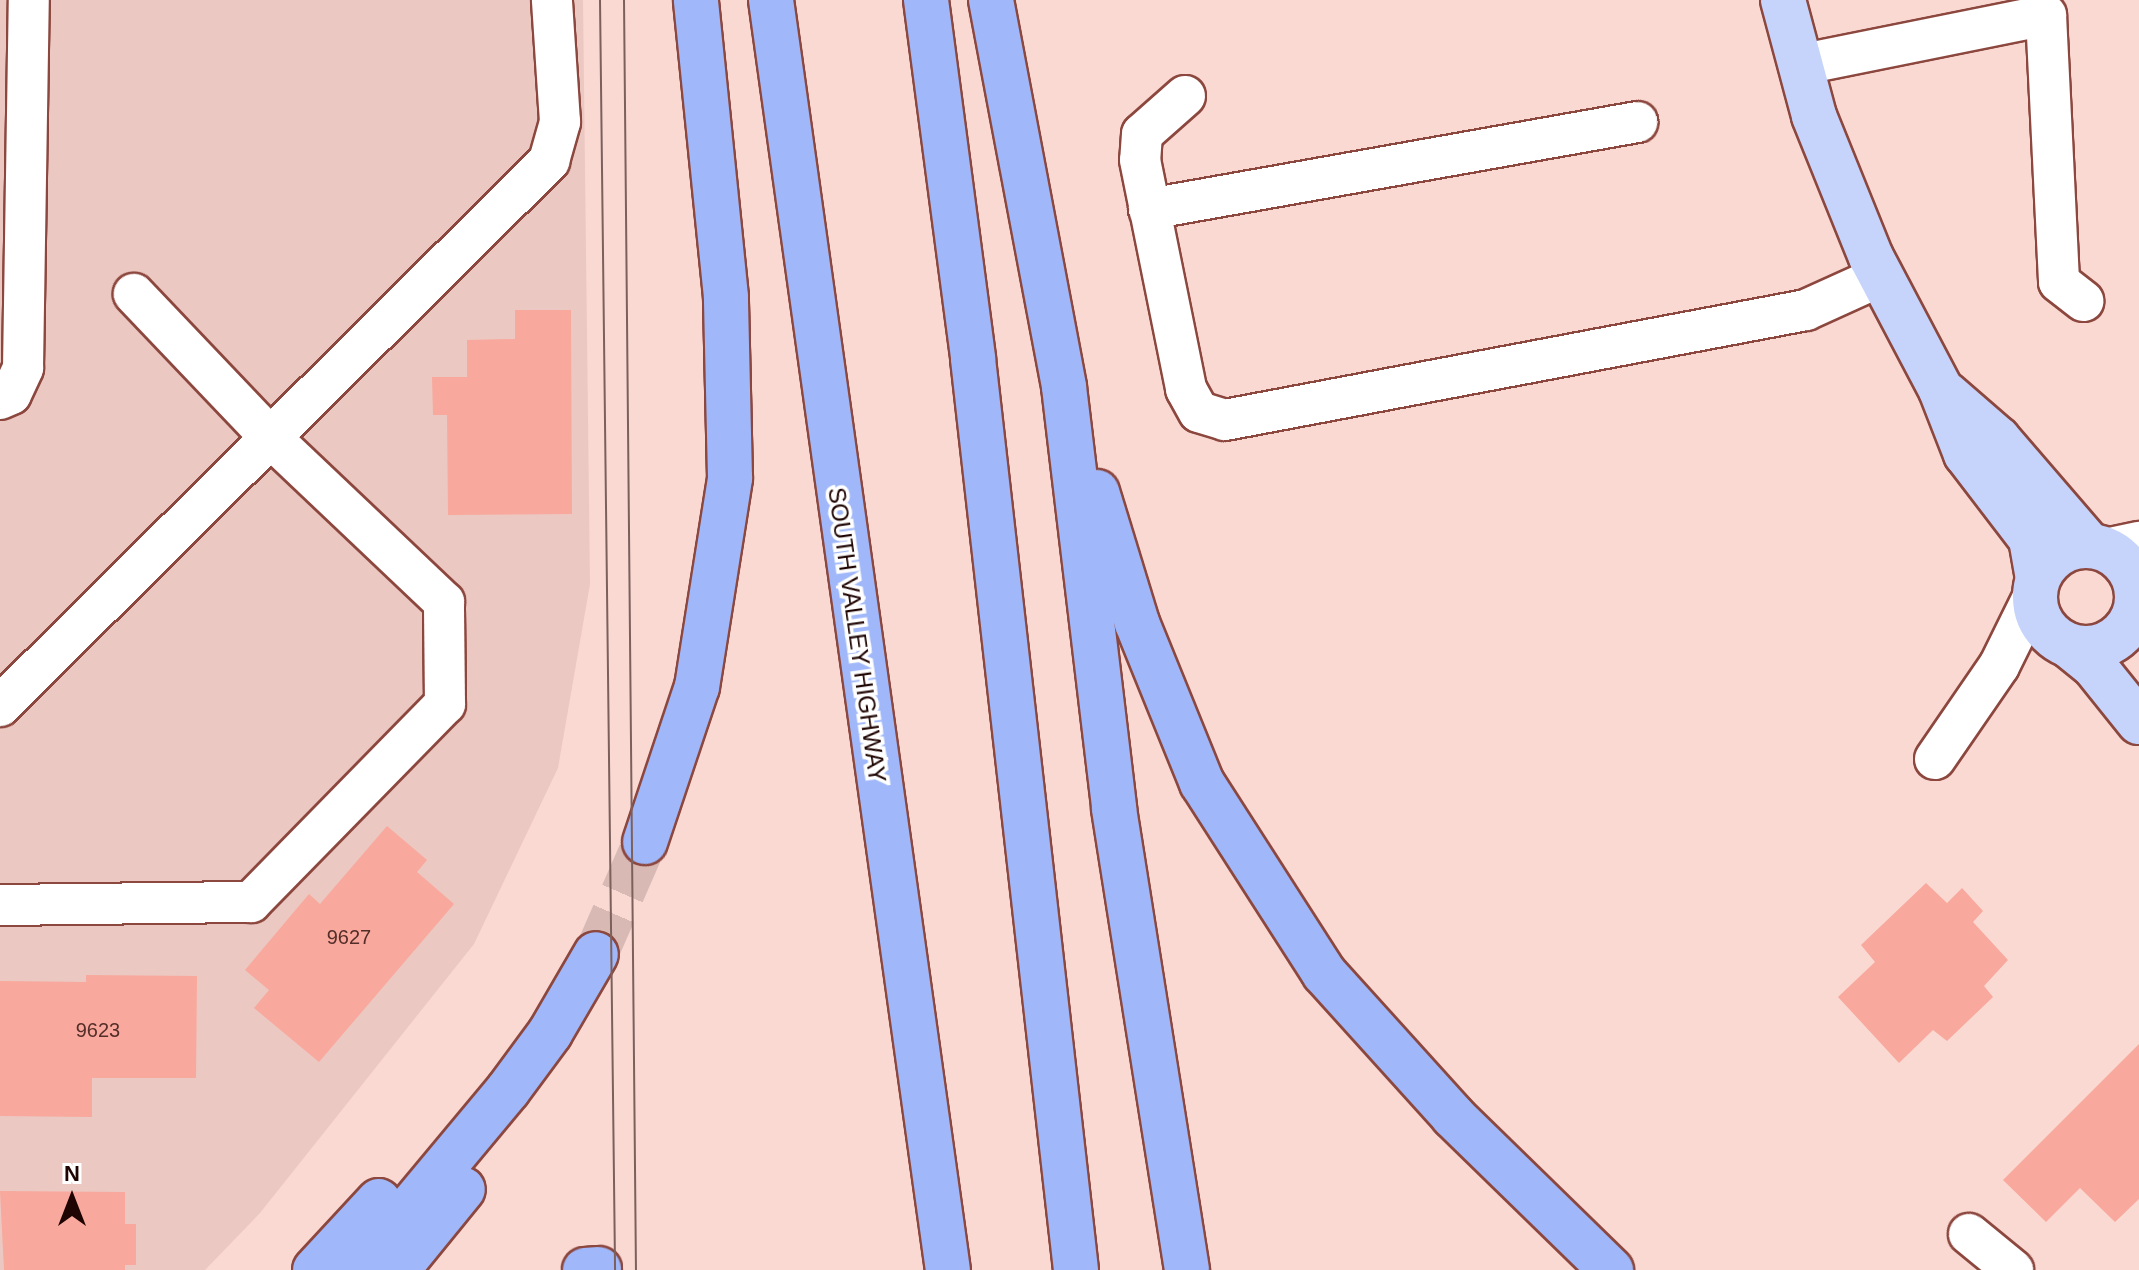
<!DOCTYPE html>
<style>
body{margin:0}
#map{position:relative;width:2139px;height:1270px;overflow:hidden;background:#fad9d3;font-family:Helvetica,sans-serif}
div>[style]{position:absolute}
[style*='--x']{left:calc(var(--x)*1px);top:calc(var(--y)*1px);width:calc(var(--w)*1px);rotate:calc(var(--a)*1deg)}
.built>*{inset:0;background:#ecc8c2}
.building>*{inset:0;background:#f8a89c}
.highway-tunnel>*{height:44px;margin-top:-22px;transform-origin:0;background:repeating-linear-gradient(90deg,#d9b9b4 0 44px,transparent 0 66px)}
.roads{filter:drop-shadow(2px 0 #8c473e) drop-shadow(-2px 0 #8c473e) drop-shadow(0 2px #8c473e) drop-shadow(0 -2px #8c473e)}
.minor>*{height:40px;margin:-20px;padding:0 20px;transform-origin:20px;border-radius:20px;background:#fff}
.major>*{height:44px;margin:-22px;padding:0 22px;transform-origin:22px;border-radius:22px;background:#c6d4fb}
.major>.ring{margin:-22px;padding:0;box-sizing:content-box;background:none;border:44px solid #c6d4fb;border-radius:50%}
.highway>*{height:44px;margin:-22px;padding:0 22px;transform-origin:22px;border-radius:22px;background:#a0b8f9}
.tram>*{height:2px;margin:-1px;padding:0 1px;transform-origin:1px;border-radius:1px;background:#7c605c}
span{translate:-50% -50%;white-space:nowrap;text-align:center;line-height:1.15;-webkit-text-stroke:7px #fff;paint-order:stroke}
.number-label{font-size:20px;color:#542e29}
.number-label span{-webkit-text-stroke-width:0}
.street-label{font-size:24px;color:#1e0503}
.north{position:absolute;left:32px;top:1158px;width:80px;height:80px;-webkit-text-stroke:6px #fff;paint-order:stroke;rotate:0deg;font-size:22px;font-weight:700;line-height:32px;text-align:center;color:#1e0503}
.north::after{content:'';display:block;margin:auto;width:28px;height:36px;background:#1e0503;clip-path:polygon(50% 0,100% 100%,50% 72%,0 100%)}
</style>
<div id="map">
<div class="built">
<i style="clip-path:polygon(0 0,583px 0,590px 584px,558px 768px,474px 944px,260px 1213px,205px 1270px,0 1270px)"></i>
</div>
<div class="building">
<i style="clip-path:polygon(515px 310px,571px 310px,572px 514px,448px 515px,447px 415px,433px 415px,432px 377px,467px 377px,467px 340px,515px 339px)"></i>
<i style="clip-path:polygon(387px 826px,427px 860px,417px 872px,454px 904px,319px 1062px,254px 1008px,269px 990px,245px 970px,309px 894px,320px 904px)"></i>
<i style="clip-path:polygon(1926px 883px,1947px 903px,1962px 888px,1983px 911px,1973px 922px,2008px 960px,1984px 986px,1993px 997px,1947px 1041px,1933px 1030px,1899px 1063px,1838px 997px,1875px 962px,1861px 945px)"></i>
<i style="clip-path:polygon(86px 975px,197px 976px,196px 1078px,92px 1078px,92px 1117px,0 1116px,0 981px,86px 982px)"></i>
<i style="clip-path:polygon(2139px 1044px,2139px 1199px,2115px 1222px,2080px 1188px,2046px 1222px,2003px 1180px)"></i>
<i style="clip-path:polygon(0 1191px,125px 1192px,125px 1224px,136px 1224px,136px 1265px,125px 1265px,125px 1270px,4px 1270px)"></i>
</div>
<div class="highway-tunnel">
<i style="--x:596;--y:954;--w:122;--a:-66.4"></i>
</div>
<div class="roads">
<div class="minor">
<i style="--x:1799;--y:65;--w:252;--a:-11.4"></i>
<i style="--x:2046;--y:15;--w:267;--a:87.2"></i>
<i style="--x:2059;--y:282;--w:31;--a:38"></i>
<i style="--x:1185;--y:96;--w:57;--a:138.5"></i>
<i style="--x:1142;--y:134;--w:26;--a:94"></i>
<i style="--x:1140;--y:160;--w:234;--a:78.6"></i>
<i style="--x:1186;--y:389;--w:26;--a:61"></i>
<i style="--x:1199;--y:412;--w:27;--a:17"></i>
<i style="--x:1225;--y:420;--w:591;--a:-10.72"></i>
<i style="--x:1806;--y:310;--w:82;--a:-24.4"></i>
<i style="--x:1149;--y:209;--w:496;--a:-10.1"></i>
<i style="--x:0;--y:399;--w:12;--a:-24"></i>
<i style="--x:11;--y:394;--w:29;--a:-65"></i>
<i style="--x:23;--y:368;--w:368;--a:-89.1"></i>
<i style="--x:2105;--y:549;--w:35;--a:-12"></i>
<i style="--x:2135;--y:583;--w:8;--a:-60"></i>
<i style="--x:0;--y:706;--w:774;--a:-44.79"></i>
<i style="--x:549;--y:161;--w:41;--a:-74.2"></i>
<i style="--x:560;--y:122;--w:122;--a:-93.8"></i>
<i style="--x:1935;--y:759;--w:113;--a:-55.5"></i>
<i style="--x:1999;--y:666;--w:81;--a:-63.7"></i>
<i style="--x:0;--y:905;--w:251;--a:-0.7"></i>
<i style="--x:251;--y:902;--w:277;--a:-45.6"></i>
<i style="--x:445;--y:704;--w:102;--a:-90.6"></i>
<i style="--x:444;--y:602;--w:238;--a:-136.5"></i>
<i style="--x:271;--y:438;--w:199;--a:-133.6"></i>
<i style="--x:1969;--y:1234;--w:57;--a:39.3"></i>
</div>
<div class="major">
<i style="--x:1783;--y:0;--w:120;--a:75"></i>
<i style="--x:1814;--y:116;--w:152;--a:68"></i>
<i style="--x:1871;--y:257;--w:150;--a:62.2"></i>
<i style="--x:1941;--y:390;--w:69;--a:68.7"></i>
<i style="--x:1966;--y:454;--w:107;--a:52.6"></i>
<i style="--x:2031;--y:539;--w:39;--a:80"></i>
<i style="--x:1946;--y:394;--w:69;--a:40.9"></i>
<i style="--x:1998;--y:439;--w:141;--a:49.3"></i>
<i class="ring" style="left:2035px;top:546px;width:58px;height:58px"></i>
<i style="--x:2068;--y:645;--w:33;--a:39"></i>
<i style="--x:2094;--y:666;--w:72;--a:51.2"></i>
</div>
<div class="highway">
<i style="--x:771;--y:0;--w:1282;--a:82.07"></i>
<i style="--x:926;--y:0;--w:362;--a:82.5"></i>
<i style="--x:973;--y:359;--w:917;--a:83.55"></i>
<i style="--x:991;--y:0;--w:394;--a:79.3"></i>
<i style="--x:1064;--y:387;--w:425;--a:83.2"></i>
<i style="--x:1114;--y:809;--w:467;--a:81"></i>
<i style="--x:1097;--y:492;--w:137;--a:73"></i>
<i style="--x:1137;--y:623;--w:173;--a:67.9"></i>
<i style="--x:1202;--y:783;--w:226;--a:57.3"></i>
<i style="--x:1324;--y:973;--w:193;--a:47.9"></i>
<i style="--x:1453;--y:1116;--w:221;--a:44.3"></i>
<i style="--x:645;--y:842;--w:163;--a:-71.5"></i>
<i style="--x:697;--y:687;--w:212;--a:-81"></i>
<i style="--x:730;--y:478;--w:181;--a:-91.3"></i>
<i style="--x:726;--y:297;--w:299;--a:-95.8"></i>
<i style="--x:315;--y:1270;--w:94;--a:-47.2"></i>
<i style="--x:358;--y:1270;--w:234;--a:-50.2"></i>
<i style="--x:508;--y:1090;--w:71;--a:-53.6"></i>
<i style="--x:550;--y:1033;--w:91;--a:-59.8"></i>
<i style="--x:397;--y:1270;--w:104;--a:-50.8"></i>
<i style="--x:585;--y:1270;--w:14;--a:-4"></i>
</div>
</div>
<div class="tram">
<i style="--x:600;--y:0;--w:1270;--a:89.32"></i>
<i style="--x:624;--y:0;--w:1270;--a:89.46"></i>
</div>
<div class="number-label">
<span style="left:349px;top:937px">9627</span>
<span style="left:98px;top:1030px">9623</span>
</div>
<div class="street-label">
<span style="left:857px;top:635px;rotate:82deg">SOUTH VALLEY HIGHWAY</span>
</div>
<div class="north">N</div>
</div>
